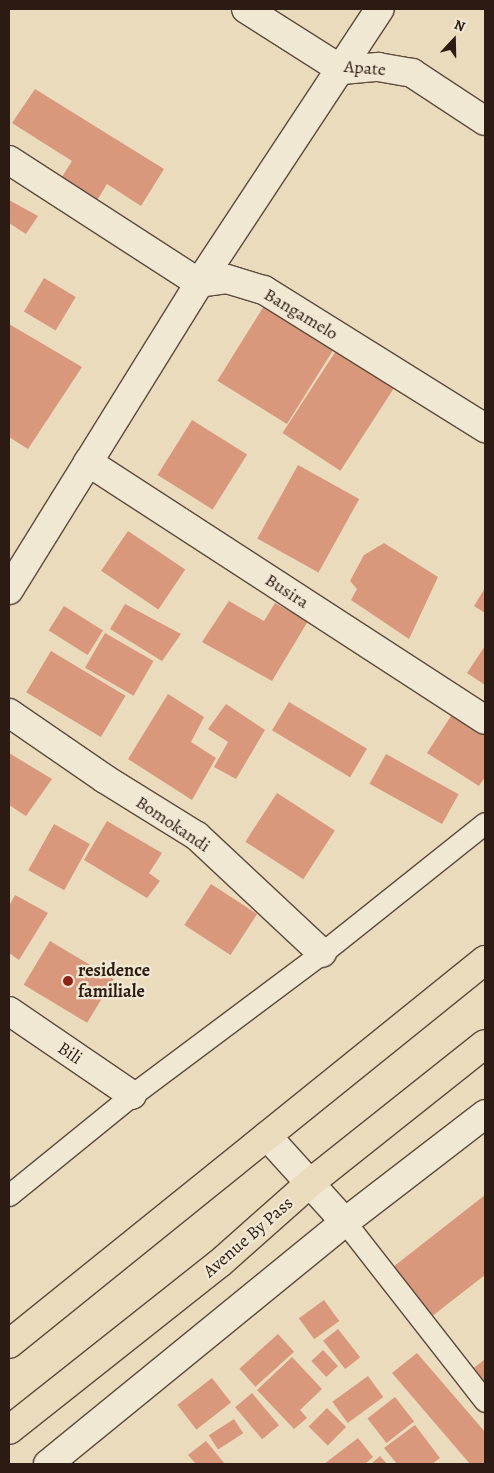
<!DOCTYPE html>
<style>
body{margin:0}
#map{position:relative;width:494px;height:1473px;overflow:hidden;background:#eadbbd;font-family:Alegreya,serif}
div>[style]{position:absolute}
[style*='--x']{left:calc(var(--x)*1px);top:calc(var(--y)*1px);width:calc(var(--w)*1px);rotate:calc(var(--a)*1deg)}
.building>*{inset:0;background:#d9977c;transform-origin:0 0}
.roads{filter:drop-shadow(1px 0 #5c4b3d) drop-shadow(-1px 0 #5c4b3d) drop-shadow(0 1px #5c4b3d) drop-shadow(0 -1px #5c4b3d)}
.lane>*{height:21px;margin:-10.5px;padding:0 10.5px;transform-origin:10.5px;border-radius:10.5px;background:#f1e8d4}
.street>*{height:28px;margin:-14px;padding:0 14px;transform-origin:14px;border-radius:14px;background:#f1e8d4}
.highway>*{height:28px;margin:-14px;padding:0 14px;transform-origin:14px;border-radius:14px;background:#eadbbd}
.dots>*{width:14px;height:14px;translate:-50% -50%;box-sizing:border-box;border:2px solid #f1e8d4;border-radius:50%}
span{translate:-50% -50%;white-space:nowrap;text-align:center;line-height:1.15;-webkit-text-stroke:4.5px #f1e8d4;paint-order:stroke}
.street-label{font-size:18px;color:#2c1b12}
.poi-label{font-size:18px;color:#2c1b12;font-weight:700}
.left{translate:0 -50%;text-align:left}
.frame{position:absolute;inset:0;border:10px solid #2c1b12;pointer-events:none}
.north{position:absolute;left:429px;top:15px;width:50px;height:50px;-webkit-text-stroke:4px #f1e8d4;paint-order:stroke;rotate:21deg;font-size:14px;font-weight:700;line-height:20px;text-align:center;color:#2c1b12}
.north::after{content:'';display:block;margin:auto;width:18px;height:22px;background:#2c1b12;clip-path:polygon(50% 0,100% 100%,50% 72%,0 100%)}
</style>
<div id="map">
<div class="building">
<i style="clip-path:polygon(35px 89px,164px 169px,141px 206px,107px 184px,96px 202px,60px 180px,72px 161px,12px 123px)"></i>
<i style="clip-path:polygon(9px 200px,38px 216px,26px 234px,9px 223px)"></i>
<i style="left:44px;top:278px;width:37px;height:39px;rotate:31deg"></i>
<i style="left:264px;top:306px;width:82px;height:88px;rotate:32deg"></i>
<i style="clip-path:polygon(9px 324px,82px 367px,28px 449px,9px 437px)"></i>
<i style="left:343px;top:340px;width:69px;height:111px;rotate:33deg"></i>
<i style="left:192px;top:420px;width:65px;height:65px;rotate:32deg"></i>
<i style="left:298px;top:465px;width:70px;height:84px;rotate:29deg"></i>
<i style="left:128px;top:531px;width:69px;height:48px;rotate:34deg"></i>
<i style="clip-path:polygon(384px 543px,438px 577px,409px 639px,351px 600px,357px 589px,350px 581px,364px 555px)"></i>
<i style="clip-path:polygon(485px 588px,485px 613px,474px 606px)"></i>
<i style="clip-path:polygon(229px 601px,264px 621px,275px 603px,308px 621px,272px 681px,202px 642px)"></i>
<i style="clip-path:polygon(125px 604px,181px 634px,162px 661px,110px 629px)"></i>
<i style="left:64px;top:606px;width:46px;height:29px;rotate:32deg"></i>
<i style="left:105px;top:633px;width:56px;height:40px;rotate:30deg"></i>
<i style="clip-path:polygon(485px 646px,485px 685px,467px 673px)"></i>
<i style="left:51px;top:651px;width:87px;height:48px;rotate:31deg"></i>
<i style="clip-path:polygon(168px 694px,204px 717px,191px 742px,216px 758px,192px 800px,128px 759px)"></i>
<i style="left:289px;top:702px;width:91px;height:33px;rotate:31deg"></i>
<i style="clip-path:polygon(226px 704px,265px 730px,236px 779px,214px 767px,228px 742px,208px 729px)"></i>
<i style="clip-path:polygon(453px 713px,485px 734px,485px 777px,479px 786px,427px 753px)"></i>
<i style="clip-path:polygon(9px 753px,52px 779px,26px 816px,9px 805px)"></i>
<i style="left:386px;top:754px;width:83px;height:34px;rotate:29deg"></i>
<i style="left:277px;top:793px;width:69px;height:58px;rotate:33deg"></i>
<i style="clip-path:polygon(107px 821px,162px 853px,149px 873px,160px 881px,147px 898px,84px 860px)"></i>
<i style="left:54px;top:824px;width:41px;height:53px;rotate:29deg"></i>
<i style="left:211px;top:884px;width:55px;height:49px;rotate:33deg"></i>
<i style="clip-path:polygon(15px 895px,48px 913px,19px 960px,9px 953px,9px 906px)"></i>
<i style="left:50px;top:941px;width:74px;height:51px;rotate:31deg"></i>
<i style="clip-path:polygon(485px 1195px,485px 1275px,431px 1317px,393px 1267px)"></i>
<i style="left:324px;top:1300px;width:26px;height:31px;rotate:54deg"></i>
<i style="left:338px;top:1329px;width:36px;height:19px;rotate:52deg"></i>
<i style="left:278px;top:1334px;width:24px;height:52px;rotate:48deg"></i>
<i style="left:323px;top:1350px;width:22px;height:16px;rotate:47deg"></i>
<i style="clip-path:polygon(417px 1353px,485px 1432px,485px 1464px,470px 1464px,392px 1373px)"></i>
<i style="clip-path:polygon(292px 1357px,322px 1389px,300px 1410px,307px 1418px,294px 1429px,257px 1390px)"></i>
<i style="clip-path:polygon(485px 1359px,485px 1390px,470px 1371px)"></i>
<i style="left:368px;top:1376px;width:26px;height:44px;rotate:54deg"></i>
<i style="left:212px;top:1378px;width:31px;height:44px;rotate:52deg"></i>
<i style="left:252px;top:1393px;width:42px;height:22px;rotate:50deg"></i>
<i style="left:395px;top:1397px;width:31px;height:35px;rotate:52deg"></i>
<i style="left:327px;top:1408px;width:27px;height:26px;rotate:45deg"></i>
<i style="left:234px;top:1419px;width:17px;height:30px;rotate:57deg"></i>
<i style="clip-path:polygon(415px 1425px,440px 1458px,432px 1464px,397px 1464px,384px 1448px)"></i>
<i style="clip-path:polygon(358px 1438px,373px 1457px,365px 1464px,324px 1464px)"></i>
<i style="clip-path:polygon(206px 1441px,225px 1464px,196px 1464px,188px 1455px)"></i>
<i style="clip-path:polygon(380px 1456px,387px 1464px,371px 1464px)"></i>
</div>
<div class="roads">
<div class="lane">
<i style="--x:9;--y:1195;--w:159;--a:-39.1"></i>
<i style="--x:132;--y:1095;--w:237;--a:-36.8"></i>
<i style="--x:322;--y:953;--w:208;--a:-38.6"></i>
<i style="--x:345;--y:1222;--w:227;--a:52"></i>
</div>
<div class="street">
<i style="--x:246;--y:9;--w:114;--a:32.4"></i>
<i style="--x:342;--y:70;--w:36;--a:-5"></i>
<i style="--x:378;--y:67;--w:35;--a:10"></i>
<i style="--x:412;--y:73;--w:87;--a:33.3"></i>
<i style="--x:9;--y:160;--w:226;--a:32.9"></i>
<i style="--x:199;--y:283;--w:28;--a:-8"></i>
<i style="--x:227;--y:279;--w:39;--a:17"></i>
<i style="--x:264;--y:290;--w:261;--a:32"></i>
<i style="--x:88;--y:462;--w:473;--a:33"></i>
<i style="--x:9;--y:590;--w:361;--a:-58.2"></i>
<i style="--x:199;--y:283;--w:328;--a:-56.6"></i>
<i style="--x:9;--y:713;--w:116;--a:34.5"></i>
<i style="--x:105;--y:779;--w:108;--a:31.8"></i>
<i style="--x:197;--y:836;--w:171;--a:43.1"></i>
<i style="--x:9;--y:1011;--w:149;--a:34.3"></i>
<i style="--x:267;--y:1136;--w:116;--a:47.8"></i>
<i style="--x:48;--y:1464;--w:383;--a:-39.2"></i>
<i style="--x:345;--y:1222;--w:177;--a:-37.6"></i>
</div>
<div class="highway">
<i style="--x:9;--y:1344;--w:612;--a:-38.89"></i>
<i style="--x:9;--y:1430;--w:269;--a:-38.4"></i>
<i style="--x:220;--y:1263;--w:120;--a:-41.6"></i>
<i style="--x:310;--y:1183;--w:223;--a:-38.5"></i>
</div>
</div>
<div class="dots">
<i style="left:68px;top:981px;background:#8f2418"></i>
</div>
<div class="street-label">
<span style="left:365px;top:68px;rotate:5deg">Apate</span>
<span style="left:301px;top:314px;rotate:31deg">Bangamelo</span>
<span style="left:287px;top:591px;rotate:33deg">Busira</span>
<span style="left:173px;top:824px;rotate:34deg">Bomokandi</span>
<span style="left:70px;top:1053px;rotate:34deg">Bili</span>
<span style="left:248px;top:1237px;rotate:-41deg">Avenue By Pass</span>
</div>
<div class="poi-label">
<span class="left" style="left:78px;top:981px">residence<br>familiale</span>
</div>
<div class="frame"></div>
<div class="north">N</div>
</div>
